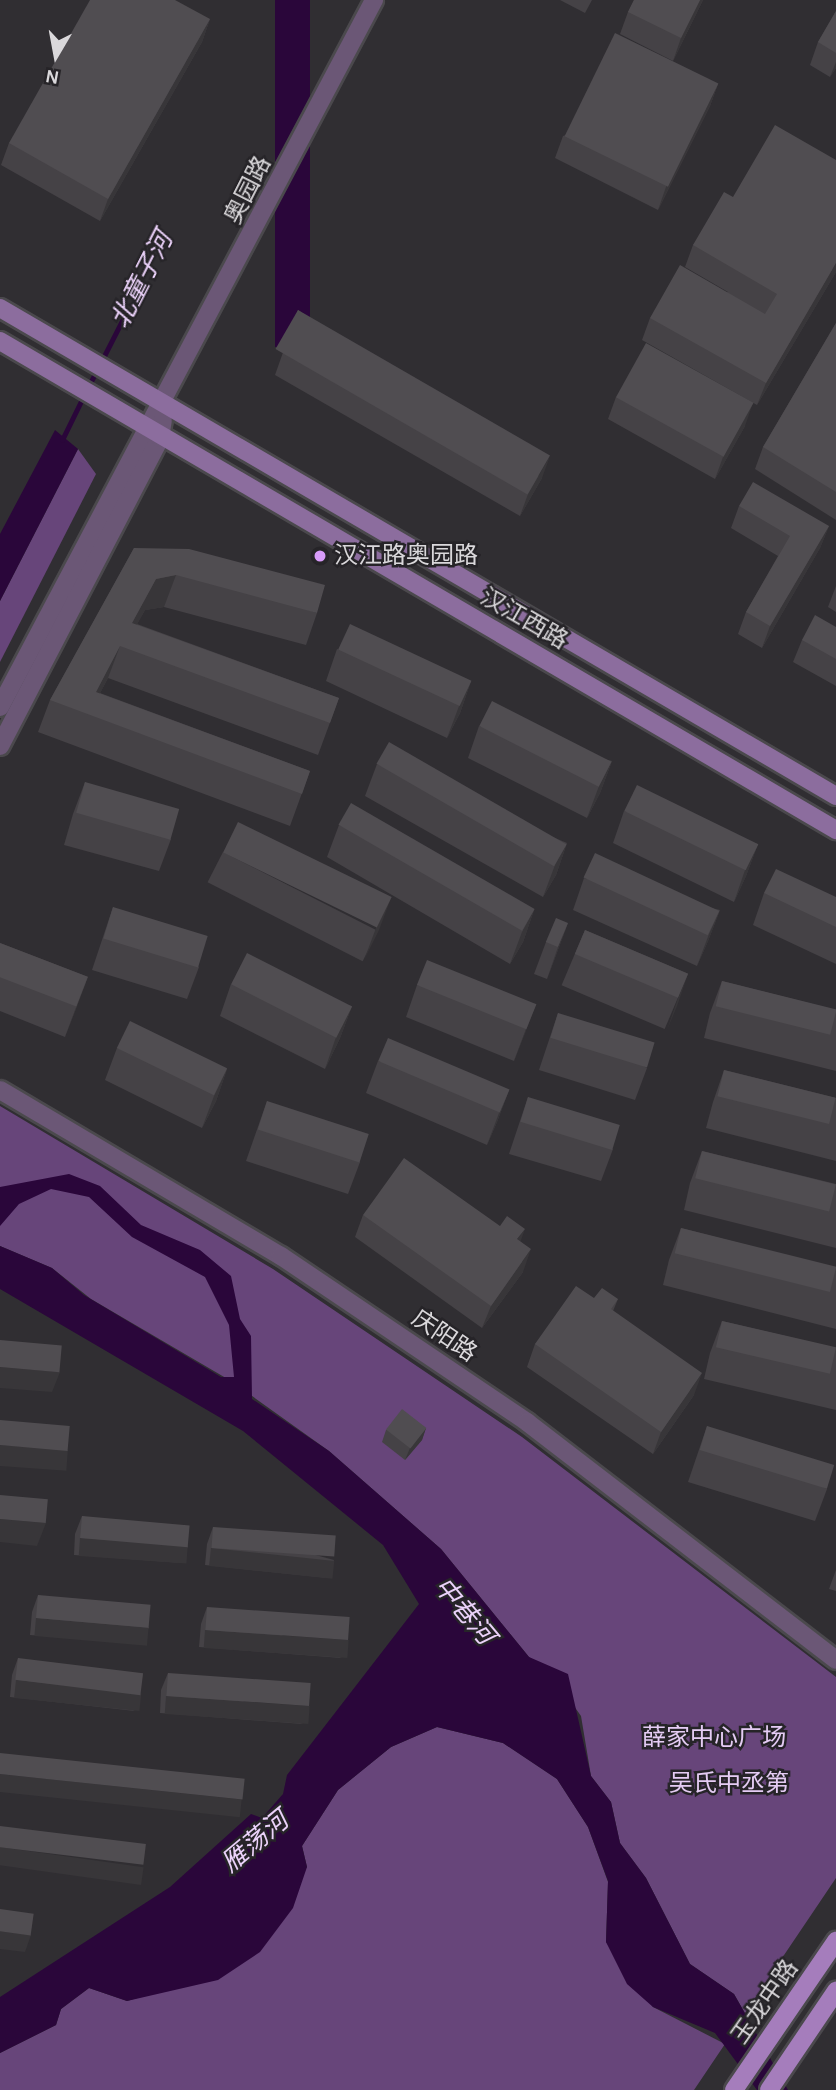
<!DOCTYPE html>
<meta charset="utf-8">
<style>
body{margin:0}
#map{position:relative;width:836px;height:2090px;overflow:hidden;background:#302e32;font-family:Karla,"Noto Sans SC",sans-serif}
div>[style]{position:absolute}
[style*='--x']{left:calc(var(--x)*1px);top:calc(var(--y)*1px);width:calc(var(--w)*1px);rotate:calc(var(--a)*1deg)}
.green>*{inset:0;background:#67457a}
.water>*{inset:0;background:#2a063a;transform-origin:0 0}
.stream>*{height:4.5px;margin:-2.25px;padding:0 2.25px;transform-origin:2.25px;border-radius:2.25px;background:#2a063a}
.roads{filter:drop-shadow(2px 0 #4b494d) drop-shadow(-2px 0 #4b494d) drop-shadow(0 2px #4b494d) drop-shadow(0 -2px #4b494d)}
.minor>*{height:18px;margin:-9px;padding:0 9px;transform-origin:9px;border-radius:9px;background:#6b5776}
.tertiary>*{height:18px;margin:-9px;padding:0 9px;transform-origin:9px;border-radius:9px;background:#6b5776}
.secondary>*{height:18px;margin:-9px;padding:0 9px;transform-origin:9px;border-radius:9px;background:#8c6d9e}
.primary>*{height:18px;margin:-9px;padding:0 9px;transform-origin:9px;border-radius:9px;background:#a57dbc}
.wall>*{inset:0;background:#454246;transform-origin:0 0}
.shaded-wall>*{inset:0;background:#383639;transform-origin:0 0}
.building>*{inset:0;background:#504d51;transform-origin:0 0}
.dots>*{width:19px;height:19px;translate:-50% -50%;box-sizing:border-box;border:4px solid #262428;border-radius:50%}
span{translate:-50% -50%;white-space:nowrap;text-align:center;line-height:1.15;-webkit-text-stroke:5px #262428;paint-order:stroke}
.street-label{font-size:24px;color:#dad8db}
.poi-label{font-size:24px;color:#dad8db}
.left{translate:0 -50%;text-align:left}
.park-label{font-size:24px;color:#e5ccf4}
.water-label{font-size:26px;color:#ebd2fa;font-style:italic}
.north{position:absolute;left:21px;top:21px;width:70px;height:70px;-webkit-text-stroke:5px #262428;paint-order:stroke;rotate:190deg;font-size:19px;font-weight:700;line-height:28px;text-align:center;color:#dad8db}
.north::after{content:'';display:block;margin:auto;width:24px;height:32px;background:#dad8db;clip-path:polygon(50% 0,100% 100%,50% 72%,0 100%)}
</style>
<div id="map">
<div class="green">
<i style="clip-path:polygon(78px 449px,96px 474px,0 662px,0 601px)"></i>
<i style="clip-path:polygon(0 1106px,273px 1269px,522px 1437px,836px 1677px,836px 1878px,745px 2013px,734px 1994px,690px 1964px,646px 1878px,620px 1843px,611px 1802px,591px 1776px,581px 1716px,550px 1672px,529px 1657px,441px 1549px,329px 1451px,231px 1381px,91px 1299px,52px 1268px,0 1246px)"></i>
<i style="clip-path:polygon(437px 1727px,503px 1743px,557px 1779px,588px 1827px,608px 1882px,606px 1942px,653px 2007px,725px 2044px,694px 2090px,0 2090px,0 2053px,56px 2025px,61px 2009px,89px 1988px,127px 2001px,161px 1991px,307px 1867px,302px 1846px,338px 1790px,391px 1747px)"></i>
</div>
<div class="water">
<i style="left:275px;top:0;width:35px;height:347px"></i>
<i style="clip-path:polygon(55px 430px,78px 449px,0 601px,0 534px)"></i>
<i style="clip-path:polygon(69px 1174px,100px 1186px,141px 1225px,200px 1250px,231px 1276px,240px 1319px,251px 1336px,252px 1399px,329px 1451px,441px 1549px,529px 1657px,568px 1674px,591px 1776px,611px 1802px,620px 1843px,646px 1878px,690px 1964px,734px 1994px,788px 2090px,757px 2090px,715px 2033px,653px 2007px,627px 1984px,606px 1942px,608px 1881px,588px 1827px,557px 1779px,503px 1743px,437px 1727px,391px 1747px,338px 1790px,302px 1846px,307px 1867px,293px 1908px,260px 1952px,218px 1980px,127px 2001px,89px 1988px,61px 2009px,56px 2025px,0 2053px,0 1997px,170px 1887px,251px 1814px,262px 1818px,283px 1794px,287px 1775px,419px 1604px,383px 1545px,243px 1431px,0 1289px,0 1246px,52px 1268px,84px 1295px,221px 1377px,234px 1377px,229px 1325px,205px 1277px,132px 1237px,89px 1197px,51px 1189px,19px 1204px,0 1226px,0 1187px)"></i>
</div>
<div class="stream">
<i style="--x:101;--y:362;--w:57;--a:-63"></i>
<i style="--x:88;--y:387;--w:19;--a:-62"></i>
<i style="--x:62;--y:440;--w:50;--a:-63.9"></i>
</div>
<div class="roads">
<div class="minor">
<i style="--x:0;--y:1090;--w:326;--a:30.6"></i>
<i style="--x:281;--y:1256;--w:297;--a:34"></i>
<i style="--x:527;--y:1422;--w:390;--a:37.6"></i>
</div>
<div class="tertiary">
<i style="--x:0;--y:707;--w:800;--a:-62.12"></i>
<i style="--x:0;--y:746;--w:347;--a:-62.5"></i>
<i style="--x:160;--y:438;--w:18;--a:-81"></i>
</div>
<div class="secondary">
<i style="--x:0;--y:308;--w:968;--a:30.27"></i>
<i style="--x:0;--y:341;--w:969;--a:30.32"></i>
</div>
<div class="primary">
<i style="--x:734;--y:2090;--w:181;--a:-55.6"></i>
<i style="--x:769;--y:2090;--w:120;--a:-55.9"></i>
</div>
</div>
<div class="wall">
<i style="clip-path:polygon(560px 0,592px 0,585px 13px)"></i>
<i style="clip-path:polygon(634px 0,703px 0,673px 61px,620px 34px,628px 12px)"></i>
<i style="clip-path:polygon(836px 11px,836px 68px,830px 77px,810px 65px,818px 42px)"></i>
<i style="clip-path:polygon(210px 19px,202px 42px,100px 221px,1px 165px,9px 143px)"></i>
<i style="clip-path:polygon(718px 84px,710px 106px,658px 210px,555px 158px,563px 136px)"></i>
<i style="clip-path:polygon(733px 197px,836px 272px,757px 405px,642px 340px,650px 318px,728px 292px,685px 267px,693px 245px)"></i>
<i style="clip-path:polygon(298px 310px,542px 478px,520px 516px,275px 375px)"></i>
<i style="clip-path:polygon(836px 323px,836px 520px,755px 469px,763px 447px)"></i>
<i style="clip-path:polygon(616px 397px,745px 426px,715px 479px,608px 419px)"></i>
<i style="clip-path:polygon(739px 506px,829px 526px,820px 548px,762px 648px,738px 634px,746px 612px,778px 556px,731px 528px)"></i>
<i style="clip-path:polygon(134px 548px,317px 613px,306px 645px,164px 607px,145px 610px,137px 624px,339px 698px,318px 755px,108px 678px,100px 693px,310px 771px,290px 826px,38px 732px,50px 700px)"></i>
<i style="clip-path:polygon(836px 586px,836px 612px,828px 607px)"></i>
<i style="clip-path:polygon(836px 627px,836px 686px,793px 662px,802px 640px)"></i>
<i style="clip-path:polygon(337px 649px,471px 681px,460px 713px,447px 738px,326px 681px)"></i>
<i style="clip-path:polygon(479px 726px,612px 761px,600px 793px,587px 818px,468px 758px)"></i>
<i style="clip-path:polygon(377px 764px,567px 843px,556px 875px,543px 897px,365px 796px)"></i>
<i style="clip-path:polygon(85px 782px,171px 839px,159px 871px,64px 845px,73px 814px)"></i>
<i style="clip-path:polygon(624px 811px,758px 844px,746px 876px,734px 902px,613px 843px)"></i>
<i style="clip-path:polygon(339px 825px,534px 910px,523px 942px,510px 964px,327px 857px)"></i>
<i style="left:223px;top:852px;width:174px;height:34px;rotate:27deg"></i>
<i style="clip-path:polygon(584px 878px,720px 910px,708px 941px,697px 966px,573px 910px)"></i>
<i style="clip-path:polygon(764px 893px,836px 897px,836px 964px,753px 925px)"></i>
<i style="clip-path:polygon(113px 907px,199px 967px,187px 999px,92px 970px)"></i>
<i style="clip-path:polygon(568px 923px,547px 979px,534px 974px,546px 942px)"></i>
<i style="left:585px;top:930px;width:112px;height:60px;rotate:23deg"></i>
<i style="clip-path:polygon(0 943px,88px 977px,65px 1037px,0 1011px)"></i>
<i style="clip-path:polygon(722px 981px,836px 1010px,836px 1071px,704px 1038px,710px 1013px)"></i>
<i style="clip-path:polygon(231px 984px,352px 1006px,340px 1038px,325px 1069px,220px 1016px)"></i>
<i style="clip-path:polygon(417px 985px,536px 1004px,514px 1061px,406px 1017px)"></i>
<i style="clip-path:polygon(558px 1013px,647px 1068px,635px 1100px,539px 1070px)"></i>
<i style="clip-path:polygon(117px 1048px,227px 1069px,216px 1101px,202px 1128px,105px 1080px)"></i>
<i style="clip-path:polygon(378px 1061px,509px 1090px,497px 1122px,487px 1145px,366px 1093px)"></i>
<i style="clip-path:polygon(724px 1070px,836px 1098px,836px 1161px,706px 1128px,713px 1102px)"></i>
<i style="clip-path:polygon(528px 1097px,613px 1149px,601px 1181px,509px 1154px)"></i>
<i style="clip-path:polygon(267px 1101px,360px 1162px,348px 1194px,246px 1161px)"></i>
<i style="clip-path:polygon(702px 1151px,836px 1184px,836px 1248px,684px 1210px,690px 1183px)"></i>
<i style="clip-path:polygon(363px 1215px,520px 1241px,523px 1272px,482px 1328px,355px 1237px)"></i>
<i style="clip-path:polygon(681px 1228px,836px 1268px,836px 1329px,663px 1285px,669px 1260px)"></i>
<i style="clip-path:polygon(594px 1298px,618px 1299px,613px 1311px,694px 1395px,653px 1454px,527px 1367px,535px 1344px)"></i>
<i style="clip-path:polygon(722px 1321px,836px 1348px,836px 1410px,704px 1379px,710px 1353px)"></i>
<i style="clip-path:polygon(707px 1426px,827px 1489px,815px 1521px,688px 1482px)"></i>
<i style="clip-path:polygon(426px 1428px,422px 1440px,405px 1460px,382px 1442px,386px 1430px)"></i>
<i style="clip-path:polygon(82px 1516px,188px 1546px,182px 1563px,74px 1555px,75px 1534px)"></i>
<i style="clip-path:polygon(213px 1527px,334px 1560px,328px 1578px,205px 1565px,207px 1544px)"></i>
<i style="clip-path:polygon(836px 1570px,836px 1591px,829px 1589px)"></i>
<i style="clip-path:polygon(38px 1595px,149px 1627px,142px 1644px,30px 1635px,32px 1612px)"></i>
<i style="clip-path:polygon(207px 1607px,342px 1658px,199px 1647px,201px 1624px)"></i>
<i style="clip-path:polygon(18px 1658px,135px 1711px,10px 1697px,12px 1675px)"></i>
<i style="clip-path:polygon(168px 1673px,303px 1724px,160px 1713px,161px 1690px)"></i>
</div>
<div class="shaded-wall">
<i style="clip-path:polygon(700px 0,703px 0,673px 61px,681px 38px)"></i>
<i style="clip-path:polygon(210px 19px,202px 42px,100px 221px,108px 199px)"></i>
<i style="clip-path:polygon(836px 62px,836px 68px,830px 77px)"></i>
<i style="clip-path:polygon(718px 84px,710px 106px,658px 210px,666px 187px)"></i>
<i style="clip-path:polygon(836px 263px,836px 272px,757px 405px,766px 383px)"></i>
<i style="clip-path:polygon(753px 403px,745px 426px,715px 479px,723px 457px)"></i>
<i style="clip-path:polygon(550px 456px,542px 478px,520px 516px,528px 494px)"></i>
<i style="clip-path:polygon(829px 526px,820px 548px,762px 648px,770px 626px)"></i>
<i style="clip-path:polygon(176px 575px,164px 607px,145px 610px,124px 648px,132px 623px,156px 579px)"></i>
<i style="clip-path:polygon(120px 646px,108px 678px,89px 714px,96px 692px)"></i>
<i style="clip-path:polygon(471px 681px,460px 713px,447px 738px,459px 706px)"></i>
<i style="clip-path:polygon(612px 761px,600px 793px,587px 818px,599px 786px)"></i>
<i style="clip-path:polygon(567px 843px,556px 875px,543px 897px,555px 865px)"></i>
<i style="clip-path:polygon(758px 844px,746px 876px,734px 902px,745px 870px)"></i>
<i style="clip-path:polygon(391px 898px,379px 930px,364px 960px,376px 928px)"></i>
<i style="clip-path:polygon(534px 910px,523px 942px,510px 964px,522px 932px)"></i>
<i style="clip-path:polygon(720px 910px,708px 941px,697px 966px,709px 934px)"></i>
<i style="clip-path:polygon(568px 923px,547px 979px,558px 947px)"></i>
<i style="clip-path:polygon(688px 974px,677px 1006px,667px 1030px,678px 998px)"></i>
<i style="clip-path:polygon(88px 977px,76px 1009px,65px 1037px,77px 1005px)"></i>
<i style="clip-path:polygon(536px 1004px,524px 1036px,514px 1061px,526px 1029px)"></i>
<i style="clip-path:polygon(352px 1006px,340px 1038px,325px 1069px,336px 1037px)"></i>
<i style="clip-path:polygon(227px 1069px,216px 1101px,202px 1128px,214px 1096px)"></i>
<i style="clip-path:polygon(509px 1090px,497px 1122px,487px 1145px,499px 1113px)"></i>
<i style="clip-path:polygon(525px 1229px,517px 1251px,517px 1239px)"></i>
<i style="clip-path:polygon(531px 1249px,523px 1272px,482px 1328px,491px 1306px)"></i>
<i style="clip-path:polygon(0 1367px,60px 1372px,52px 1392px,0 1388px)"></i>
<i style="clip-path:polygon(702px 1373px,694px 1395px,653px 1454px,661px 1432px)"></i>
<i style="clip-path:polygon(426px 1428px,422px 1440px,405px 1460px,410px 1448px)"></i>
<i style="left:0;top:1445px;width:68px;height:21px;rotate:4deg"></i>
<i style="clip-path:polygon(0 1519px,46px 1523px,37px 1546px,0 1542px)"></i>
<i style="left:80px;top:1538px;width:108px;height:18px;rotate:4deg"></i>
<i style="left:211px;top:1548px;width:124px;height:18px;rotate:6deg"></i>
<i style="left:36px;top:1618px;width:113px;height:18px;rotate:5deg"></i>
<i style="left:205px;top:1630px;width:144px;height:18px;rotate:4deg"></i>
<i style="left:16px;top:1680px;width:126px;height:18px;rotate:6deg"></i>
<i style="left:166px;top:1696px;width:144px;height:18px;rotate:4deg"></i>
<i style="left:0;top:1774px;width:243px;height:18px;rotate:6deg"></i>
<i style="left:0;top:1847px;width:145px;height:18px;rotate:8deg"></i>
<i style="clip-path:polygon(0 1931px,31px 1935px,25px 1952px,0 1949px)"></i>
</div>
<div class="building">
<i style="clip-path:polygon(90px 0,175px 0,210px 19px,108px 199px,9px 143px)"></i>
<i style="clip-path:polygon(634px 0,700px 0,681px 38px,628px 12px)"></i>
<i style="clip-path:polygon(836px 11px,836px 53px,818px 42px)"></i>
<i style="left:615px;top:33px;width:115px;height:115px;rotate:26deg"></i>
<i style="clip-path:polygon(775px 125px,836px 160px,836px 263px,766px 383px,650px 318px,680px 265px,765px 314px,777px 294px,693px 245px,724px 192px,733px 197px)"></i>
<i style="left:298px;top:310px;width:291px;height:45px;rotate:30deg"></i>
<i style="clip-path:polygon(836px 323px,836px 492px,763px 447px)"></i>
<i style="left:646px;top:343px;width:123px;height:62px;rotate:29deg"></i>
<i style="clip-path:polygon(753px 482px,829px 526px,770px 626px,746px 612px,790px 536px,739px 506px)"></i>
<i style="clip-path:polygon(134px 548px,189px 549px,325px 585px,317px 613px,176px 575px,156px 579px,132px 623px,339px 698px,330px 723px,120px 646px,96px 692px,310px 771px,302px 794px,50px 700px)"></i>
<i style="clip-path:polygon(815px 615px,836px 627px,836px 659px,802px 640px)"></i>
<i style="left:350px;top:624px;width:134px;height:28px;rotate:25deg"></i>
<i style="left:492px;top:701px;width:134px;height:28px;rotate:27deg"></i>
<i style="left:389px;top:742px;width:205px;height:25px;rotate:30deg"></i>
<i style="left:85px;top:782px;width:98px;height:32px;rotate:16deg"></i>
<i style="left:637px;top:785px;width:135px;height:29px;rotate:26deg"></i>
<i style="left:351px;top:803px;width:212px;height:25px;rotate:30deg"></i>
<i style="left:238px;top:822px;width:171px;height:34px;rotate:26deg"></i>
<i style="left:595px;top:853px;width:137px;height:27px;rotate:25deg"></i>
<i style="clip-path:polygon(776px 869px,836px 897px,836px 927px,764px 893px)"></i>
<i style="left:113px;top:907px;width:99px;height:33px;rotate:17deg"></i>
<i style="left:556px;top:918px;width:13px;height:26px;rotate:23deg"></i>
<i style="left:585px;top:930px;width:112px;height:26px;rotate:23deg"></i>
<i style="left:0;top:943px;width:94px;height:32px;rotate:21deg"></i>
<i style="left:247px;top:953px;width:118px;height:35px;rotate:27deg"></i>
<i style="left:427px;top:960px;width:118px;height:27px;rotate:22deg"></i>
<i style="left:722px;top:981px;width:118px;height:26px;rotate:14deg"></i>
<i style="left:558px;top:1013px;width:101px;height:26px;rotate:17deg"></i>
<i style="left:130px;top:1021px;width:108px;height:30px;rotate:26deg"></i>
<i style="left:388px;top:1038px;width:132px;height:25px;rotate:23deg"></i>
<i style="left:724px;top:1070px;width:115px;height:27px;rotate:14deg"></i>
<i style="left:528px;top:1097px;width:96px;height:26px;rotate:17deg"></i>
<i style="left:267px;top:1101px;width:107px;height:30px;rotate:18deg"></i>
<i style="left:702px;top:1151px;width:138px;height:28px;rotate:14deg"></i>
<i style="clip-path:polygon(404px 1158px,500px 1226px,507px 1216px,525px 1229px,517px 1239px,531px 1249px,491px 1306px,363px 1215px)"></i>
<i style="left:681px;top:1228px;width:160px;height:26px;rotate:14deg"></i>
<i style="clip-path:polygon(576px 1286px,594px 1298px,602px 1288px,618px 1299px,611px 1309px,702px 1373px,661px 1432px,535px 1344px)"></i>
<i style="left:722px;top:1321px;width:117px;height:27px;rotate:13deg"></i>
<i style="left:0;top:1340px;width:62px;height:27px;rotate:5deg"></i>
<i style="left:402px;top:1409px;width:31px;height:26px;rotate:38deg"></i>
<i style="left:0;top:1420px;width:70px;height:25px;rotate:5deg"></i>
<i style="left:707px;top:1426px;width:133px;height:25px;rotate:17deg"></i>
<i style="left:0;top:1495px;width:48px;height:24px;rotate:5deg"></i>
<i style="left:82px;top:1516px;width:108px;height:22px;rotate:5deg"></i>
<i style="left:213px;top:1527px;width:123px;height:21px;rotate:4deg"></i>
<i style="left:38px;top:1595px;width:113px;height:23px;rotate:5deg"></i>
<i style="left:207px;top:1607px;width:143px;height:23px;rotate:4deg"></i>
<i style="left:18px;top:1658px;width:126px;height:22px;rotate:7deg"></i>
<i style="left:168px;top:1673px;width:143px;height:23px;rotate:4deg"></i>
<i style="left:0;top:1753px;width:246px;height:21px;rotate:6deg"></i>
<i style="left:0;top:1826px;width:147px;height:21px;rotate:7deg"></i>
<i style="left:0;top:1909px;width:34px;height:22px;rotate:8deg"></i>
</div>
<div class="dots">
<i style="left:320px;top:556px;background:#d79bf9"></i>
</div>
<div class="street-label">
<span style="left:248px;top:190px;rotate:-63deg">奥园路</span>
<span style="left:524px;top:619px;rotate:30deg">汉江西路</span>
<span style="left:444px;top:1336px;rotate:34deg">庆阳路</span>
<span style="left:765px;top:2002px;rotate:-55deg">玉龙中路</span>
</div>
<div class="poi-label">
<span class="left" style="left:334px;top:556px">汉江路奥园路</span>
</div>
<div class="park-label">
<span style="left:714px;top:1738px">薛家中心广场</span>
<span style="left:729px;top:1784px">吴氏中丞第</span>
</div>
<div class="water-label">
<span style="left:142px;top:280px;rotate:-63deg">北童子河</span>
<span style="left:464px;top:1611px;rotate:50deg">中巷河</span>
<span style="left:255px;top:1842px;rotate:-40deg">雁荡河</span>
</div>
<div class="north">N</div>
</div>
